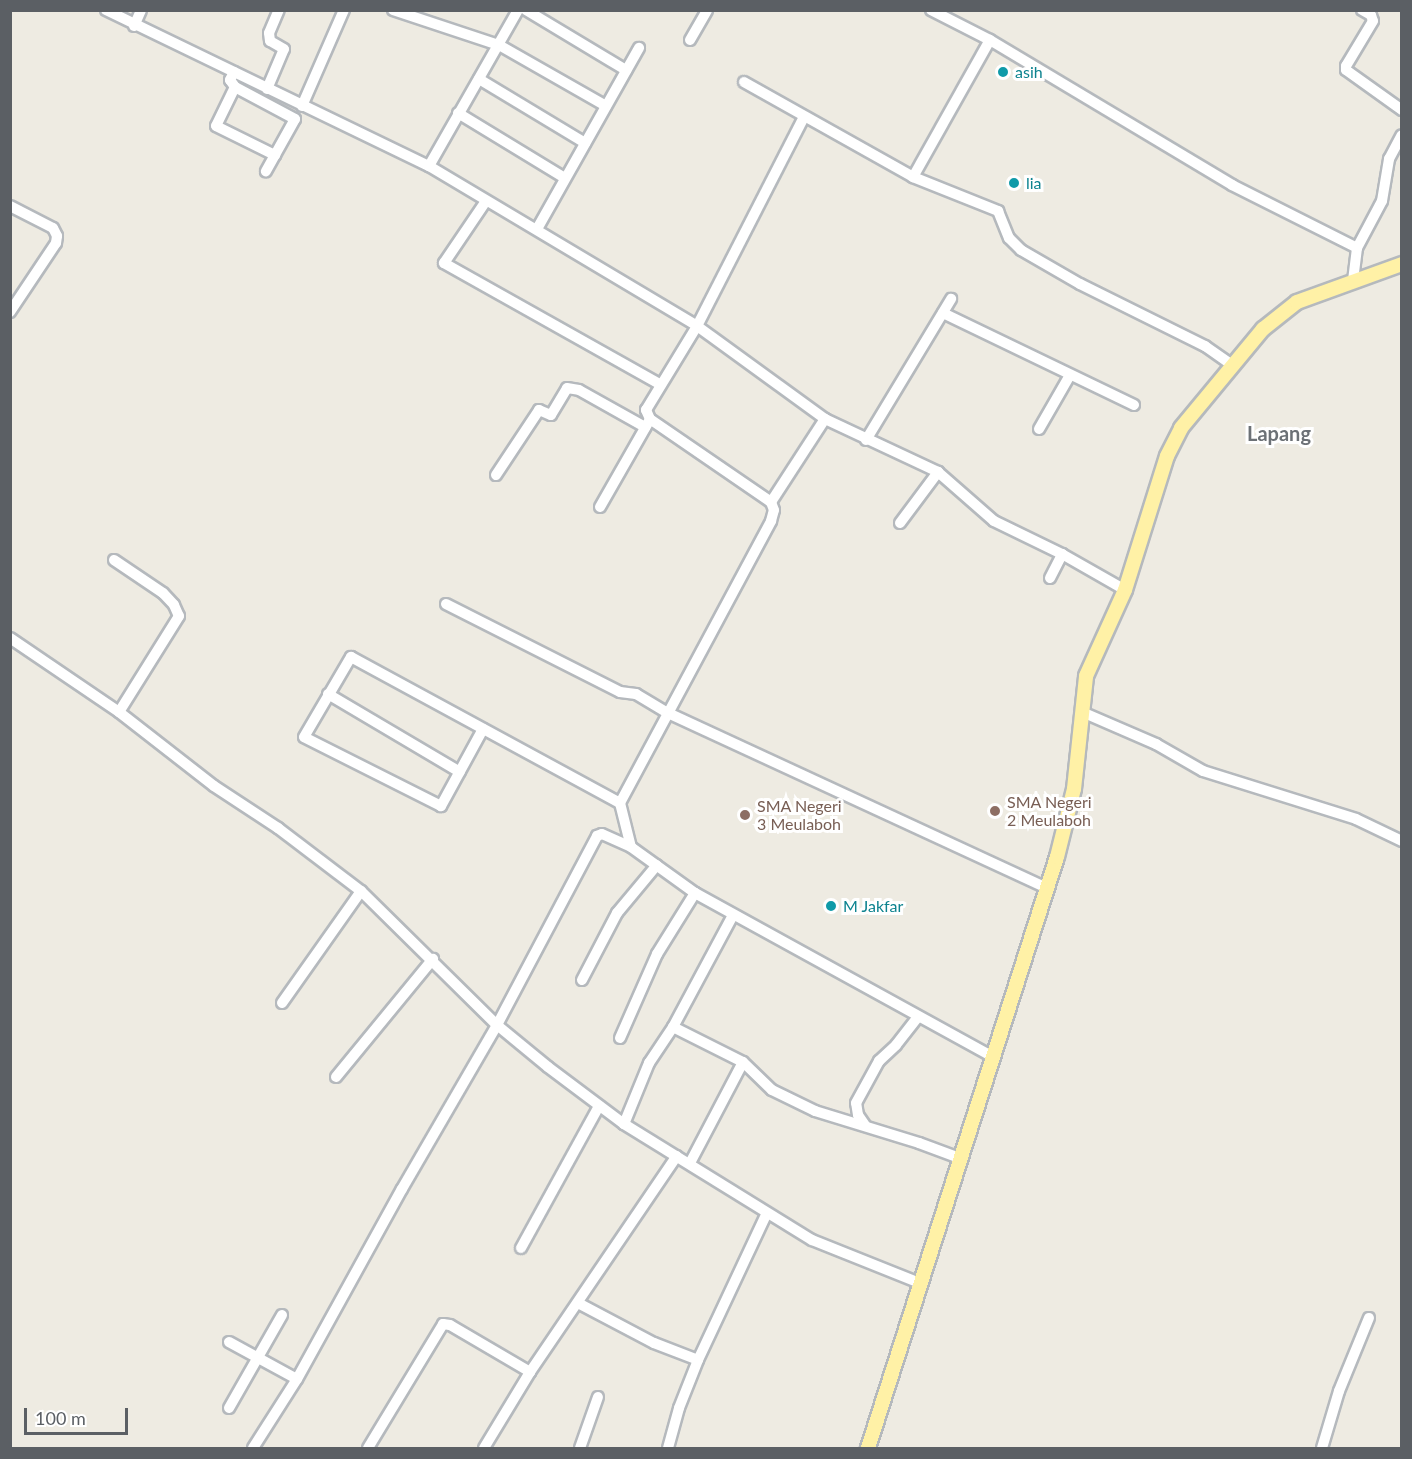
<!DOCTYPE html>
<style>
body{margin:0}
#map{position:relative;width:1412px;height:1459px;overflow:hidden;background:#eeebe2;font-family:Lato,sans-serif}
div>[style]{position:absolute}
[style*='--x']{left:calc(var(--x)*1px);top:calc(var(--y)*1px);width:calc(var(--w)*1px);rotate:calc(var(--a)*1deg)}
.roads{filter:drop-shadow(2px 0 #b5b9bd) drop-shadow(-2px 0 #b5b9bd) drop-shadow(0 2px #b5b9bd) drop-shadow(0 -2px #b5b9bd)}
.minor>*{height:10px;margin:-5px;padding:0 5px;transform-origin:5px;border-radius:5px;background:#fff}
.major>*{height:14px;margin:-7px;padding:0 7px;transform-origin:7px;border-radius:7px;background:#fff1a6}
.dots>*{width:16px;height:16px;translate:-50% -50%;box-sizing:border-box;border:3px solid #fff;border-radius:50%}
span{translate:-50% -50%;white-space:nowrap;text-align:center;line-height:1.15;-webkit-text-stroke:6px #fff;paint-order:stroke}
.culture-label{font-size:16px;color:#0d838f}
.left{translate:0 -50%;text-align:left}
.education-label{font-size:16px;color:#785e54}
.quarter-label{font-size:20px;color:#6c7176;font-weight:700}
.frame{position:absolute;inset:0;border:12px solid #5b5f64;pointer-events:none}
.scale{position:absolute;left:24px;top:1408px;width:104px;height:27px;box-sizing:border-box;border:3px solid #5b5f64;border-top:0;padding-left:8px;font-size:18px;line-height:21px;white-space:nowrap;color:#5b5f64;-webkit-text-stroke:4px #fff;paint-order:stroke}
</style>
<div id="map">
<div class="roads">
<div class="minor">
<i style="--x:106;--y:10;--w:359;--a:25.8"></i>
<i style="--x:429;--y:166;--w:312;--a:30.8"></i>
<i style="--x:697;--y:326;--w:158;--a:36"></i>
<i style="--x:825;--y:419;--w:125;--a:25.1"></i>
<i style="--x:938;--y:472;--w:74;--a:41.2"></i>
<i style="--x:994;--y:521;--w:76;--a:25.9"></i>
<i style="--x:1062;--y:554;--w:73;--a:29.7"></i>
<i style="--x:393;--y:10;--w:112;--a:18.3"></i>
<i style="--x:499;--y:45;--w:123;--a:29.7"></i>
<i style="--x:526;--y:10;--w:117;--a:31"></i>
<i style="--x:931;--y:10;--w:66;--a:27"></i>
<i style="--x:990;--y:40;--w:282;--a:30.9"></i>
<i style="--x:1232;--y:185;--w:140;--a:26.7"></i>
<i style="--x:1357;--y:248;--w:33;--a:97"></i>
<i style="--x:1362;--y:10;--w:10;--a:29"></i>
<i style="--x:1371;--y:15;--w:6;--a:72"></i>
<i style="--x:1373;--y:21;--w:52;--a:121"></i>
<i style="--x:1346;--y:66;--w:4;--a:90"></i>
<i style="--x:1346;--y:70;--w:69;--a:35.5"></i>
<i style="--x:134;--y:26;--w:17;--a:-66"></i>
<i style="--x:690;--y:40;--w:34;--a:-60"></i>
<i style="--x:234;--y:72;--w:9;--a:117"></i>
<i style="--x:230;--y:80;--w:9;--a:54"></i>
<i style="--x:235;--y:87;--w:43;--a:116"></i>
<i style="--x:216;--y:126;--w:66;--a:26.2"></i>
<i style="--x:479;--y:79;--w:124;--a:31.1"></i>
<i style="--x:744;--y:82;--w:194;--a:29.3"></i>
<i style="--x:913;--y:177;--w:92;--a:21.8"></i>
<i style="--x:998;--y:211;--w:29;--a:68"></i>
<i style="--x:1009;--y:238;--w:17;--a:45"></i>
<i style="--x:1021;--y:250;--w:68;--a:30"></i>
<i style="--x:1080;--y:284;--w:140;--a:26.4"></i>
<i style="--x:1205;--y:346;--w:32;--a:35"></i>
<i style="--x:235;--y:87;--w:68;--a:28.1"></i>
<i style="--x:295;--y:119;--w:60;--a:119.1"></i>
<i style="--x:267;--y:89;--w:43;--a:-67"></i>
<i style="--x:284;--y:49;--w:16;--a:-150"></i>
<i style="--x:270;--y:41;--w:8;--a:-97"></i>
<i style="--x:269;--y:33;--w:25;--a:-67"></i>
<i style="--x:302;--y:106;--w:105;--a:-66.4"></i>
<i style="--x:458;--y:113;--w:125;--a:31.3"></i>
<i style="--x:429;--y:166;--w:180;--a:-60.3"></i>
<i style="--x:913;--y:177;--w:157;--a:-60.7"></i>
<i style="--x:486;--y:201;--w:75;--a:124.1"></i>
<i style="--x:444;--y:263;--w:248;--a:29.3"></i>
<i style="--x:10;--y:206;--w:48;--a:27.1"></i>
<i style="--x:53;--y:228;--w:9;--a:63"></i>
<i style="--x:57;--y:236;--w:7;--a:98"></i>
<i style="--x:56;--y:243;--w:83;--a:123.7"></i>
<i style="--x:537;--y:229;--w:208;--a:-60.6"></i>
<i style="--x:1357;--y:248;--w:53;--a:-62"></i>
<i style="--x:1382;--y:201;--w:43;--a:-80.5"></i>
<i style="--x:1389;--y:159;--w:27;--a:-62"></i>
<i style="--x:943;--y:313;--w:212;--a:25.7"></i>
<i style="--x:1039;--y:429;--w:62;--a:-60.1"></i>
<i style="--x:866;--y:440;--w:165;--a:-58.9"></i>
<i style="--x:496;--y:475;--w:78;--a:-56.5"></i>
<i style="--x:539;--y:410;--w:13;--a:23"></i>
<i style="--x:551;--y:415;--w:31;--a:-59"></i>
<i style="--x:567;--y:388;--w:12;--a:9"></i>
<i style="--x:579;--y:390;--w:76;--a:29.3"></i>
<i style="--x:771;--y:502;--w:147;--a:-145.6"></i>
<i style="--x:650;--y:419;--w:10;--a:-114"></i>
<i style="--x:646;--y:410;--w:98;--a:-58.7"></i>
<i style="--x:697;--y:326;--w:235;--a:-62.9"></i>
<i style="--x:600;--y:507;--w:99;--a:-60.3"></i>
<i style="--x:900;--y:523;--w:64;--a:-53.3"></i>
<i style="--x:114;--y:560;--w:59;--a:34"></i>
<i style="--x:163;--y:593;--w:16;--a:47"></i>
<i style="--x:174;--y:605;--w:12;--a:66"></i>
<i style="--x:179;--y:616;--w:113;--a:122"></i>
<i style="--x:1050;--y:578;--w:27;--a:-63"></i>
<i style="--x:446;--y:604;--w:195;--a:26.8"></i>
<i style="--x:620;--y:692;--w:16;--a:7"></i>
<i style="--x:636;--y:694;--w:37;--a:31"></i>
<i style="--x:668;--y:713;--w:417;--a:24.8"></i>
<i style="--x:10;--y:638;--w:132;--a:34.2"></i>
<i style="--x:119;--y:712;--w:120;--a:37.9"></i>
<i style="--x:214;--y:786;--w:77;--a:33.3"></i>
<i style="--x:278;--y:828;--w:104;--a:37.2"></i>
<i style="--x:361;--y:891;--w:191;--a:44.6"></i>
<i style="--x:497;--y:1025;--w:66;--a:39.5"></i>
<i style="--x:548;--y:1067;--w:95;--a:36.9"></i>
<i style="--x:624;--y:1124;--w:221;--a:31.7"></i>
<i style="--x:812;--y:1240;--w:118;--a:21.8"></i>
<i style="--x:328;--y:694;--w:153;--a:30.6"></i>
<i style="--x:1082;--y:712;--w:81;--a:23.4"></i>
<i style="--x:1156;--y:744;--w:54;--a:29.9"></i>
<i style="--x:1203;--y:771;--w:160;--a:17.4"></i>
<i style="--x:1356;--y:819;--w:51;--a:25.6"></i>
<i style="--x:483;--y:729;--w:88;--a:118.6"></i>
<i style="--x:441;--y:806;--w:153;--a:-153.3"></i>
<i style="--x:304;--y:737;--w:93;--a:-59.6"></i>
<i style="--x:351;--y:657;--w:306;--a:28.5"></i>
<i style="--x:620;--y:803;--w:45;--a:76"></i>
<i style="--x:631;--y:847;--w:79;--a:35.7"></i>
<i style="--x:695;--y:893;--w:340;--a:28.8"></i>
<i style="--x:620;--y:803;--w:320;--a:-61.8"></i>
<i style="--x:771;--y:521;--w:11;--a:-75"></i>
<i style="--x:774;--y:510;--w:9;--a:-111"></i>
<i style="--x:771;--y:502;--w:99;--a:-57"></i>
<i style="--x:582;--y:980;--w:76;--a:-62.4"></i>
<i style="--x:617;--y:913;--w:62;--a:-50.2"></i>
<i style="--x:282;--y:1003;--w:137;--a:-54.8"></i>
<i style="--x:673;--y:1027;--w:78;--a:26.6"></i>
<i style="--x:743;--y:1062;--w:40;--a:44"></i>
<i style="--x:772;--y:1090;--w:48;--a:26"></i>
<i style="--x:815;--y:1111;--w:109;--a:17.1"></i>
<i style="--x:919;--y:1143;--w:46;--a:20.4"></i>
<i style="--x:620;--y:1038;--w:92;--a:-66.2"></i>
<i style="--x:657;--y:954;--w:72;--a:-58.1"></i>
<i style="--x:336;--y:1077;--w:153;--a:-50.6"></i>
<i style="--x:624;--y:1124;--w:66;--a:-67.7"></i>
<i style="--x:649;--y:1063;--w:43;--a:-56.3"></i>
<i style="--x:673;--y:1027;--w:127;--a:-61.8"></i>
<i style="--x:865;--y:1125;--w:12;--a:-125"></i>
<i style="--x:858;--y:1115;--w:12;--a:-99"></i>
<i style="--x:856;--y:1103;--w:48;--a:-61.3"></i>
<i style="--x:879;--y:1061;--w:23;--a:-43"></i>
<i style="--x:896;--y:1045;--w:36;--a:-52"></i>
<i style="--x:690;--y:1163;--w:114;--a:-62.3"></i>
<i style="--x:521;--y:1248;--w:162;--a:-61.2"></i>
<i style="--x:578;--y:1303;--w:86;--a:27.8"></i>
<i style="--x:654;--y:1343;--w:47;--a:21.1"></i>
<i style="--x:229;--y:1342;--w:77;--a:28.6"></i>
<i style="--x:229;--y:1408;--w:107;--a:-60.3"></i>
<i style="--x:253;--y:1448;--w:82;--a:-57.5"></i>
<i style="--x:297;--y:1379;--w:217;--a:-61.1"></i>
<i style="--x:402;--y:1189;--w:190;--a:-59.9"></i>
<i style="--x:497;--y:1025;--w:214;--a:-62.1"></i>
<i style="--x:597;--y:836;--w:5;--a:-22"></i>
<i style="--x:602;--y:834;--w:32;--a:24"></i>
<i style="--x:368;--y:1448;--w:145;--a:-58.8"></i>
<i style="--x:443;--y:1324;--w:7;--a:8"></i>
<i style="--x:450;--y:1325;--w:93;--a:30.4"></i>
<i style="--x:484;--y:1448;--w:89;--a:-58.8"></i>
<i style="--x:530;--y:1372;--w:261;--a:-55.8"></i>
<i style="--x:580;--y:1448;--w:54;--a:-70.6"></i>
<i style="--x:668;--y:1448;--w:41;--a:-74.6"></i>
<i style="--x:679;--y:1408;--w:52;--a:-68.4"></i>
<i style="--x:698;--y:1360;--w:162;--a:-64.9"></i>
<i style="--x:1322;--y:1448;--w:59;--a:-73.4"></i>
<i style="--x:1339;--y:1391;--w:79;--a:-67.7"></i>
</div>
<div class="major">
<i style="--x:868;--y:1448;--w:620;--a:-72.27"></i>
<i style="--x:1057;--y:857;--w:70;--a:-76"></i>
<i style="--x:1074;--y:789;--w:114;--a:-83.9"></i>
<i style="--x:1086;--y:676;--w:94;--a:-65.6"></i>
<i style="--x:1125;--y:590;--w:140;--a:-72.6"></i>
<i style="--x:1167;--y:456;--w:31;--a:-63"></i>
<i style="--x:1181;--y:428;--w:129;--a:-50.4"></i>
<i style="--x:1263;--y:329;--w:43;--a:-38.5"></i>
<i style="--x:1297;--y:302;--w:112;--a:-19.9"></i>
</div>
</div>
<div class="dots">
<i style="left:1003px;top:72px;background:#0f9aa8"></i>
<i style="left:1014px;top:183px;background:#0f9aa8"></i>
<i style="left:995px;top:811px;background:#8d6e63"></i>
<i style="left:745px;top:815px;background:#8d6e63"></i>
<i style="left:831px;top:906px;background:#0f9aa8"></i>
</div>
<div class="culture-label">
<span class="left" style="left:1015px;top:72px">asih</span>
<span class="left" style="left:1026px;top:183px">lia</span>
<span class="left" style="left:843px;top:906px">M Jakfar</span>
</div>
<div class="education-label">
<span class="left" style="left:1007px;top:811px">SMA Negeri<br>2 Meulaboh</span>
<span class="left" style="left:757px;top:815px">SMA Negeri<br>3 Meulaboh</span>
</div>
<div class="quarter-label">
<span style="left:1279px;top:433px">Lapang</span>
</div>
<div class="frame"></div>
<div class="scale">100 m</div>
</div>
